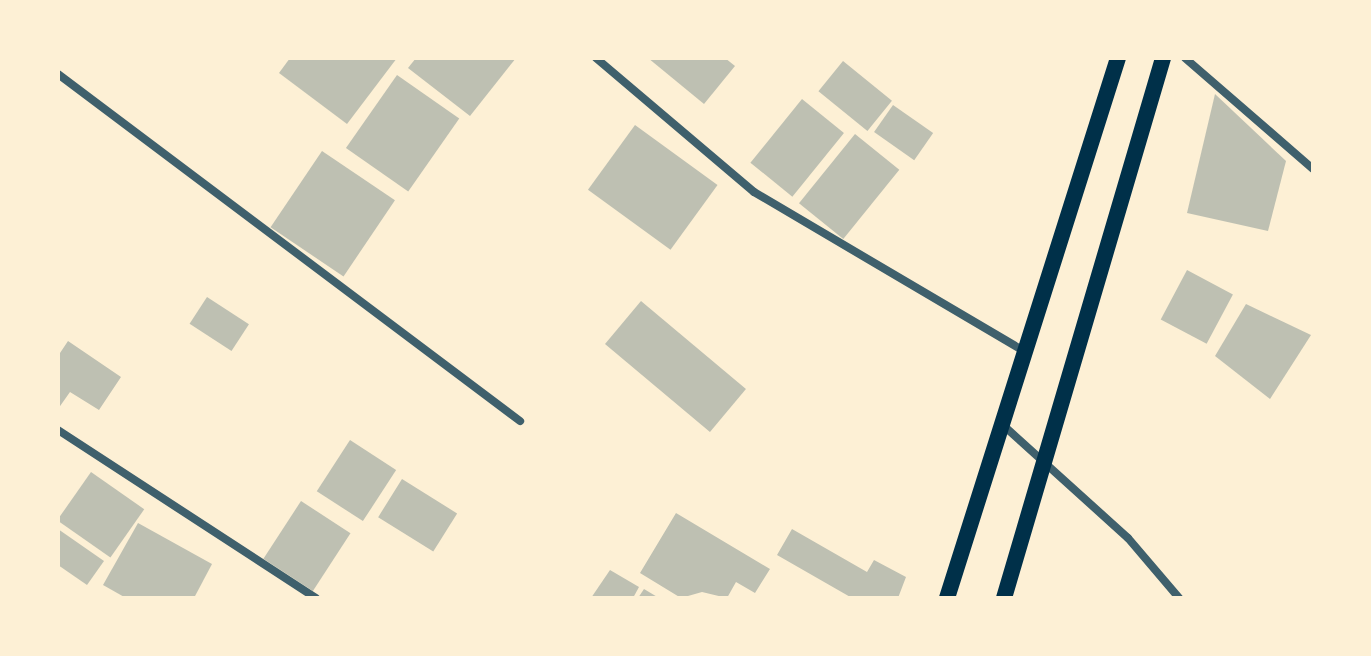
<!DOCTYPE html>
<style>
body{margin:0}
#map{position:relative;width:1371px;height:656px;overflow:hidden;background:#fdf0d5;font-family:Helvetica,sans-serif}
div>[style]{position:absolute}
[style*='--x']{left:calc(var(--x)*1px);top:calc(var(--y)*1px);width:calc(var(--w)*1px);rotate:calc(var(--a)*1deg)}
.building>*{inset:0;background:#bec0b2;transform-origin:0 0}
.minor>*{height:8px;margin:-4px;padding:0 4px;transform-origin:4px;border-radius:4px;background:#3f606c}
.secondary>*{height:16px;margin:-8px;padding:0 8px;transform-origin:8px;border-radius:8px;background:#003049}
span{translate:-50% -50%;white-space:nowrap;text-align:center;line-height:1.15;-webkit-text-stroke:6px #fdf0d5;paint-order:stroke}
.frame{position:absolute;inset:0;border:60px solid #fdf0d5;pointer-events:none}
</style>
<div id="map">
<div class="building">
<i style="clip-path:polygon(290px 58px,397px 58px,347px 124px,279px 73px)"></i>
<i style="clip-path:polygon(416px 58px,516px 58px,470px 116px,408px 68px)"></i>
<i style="clip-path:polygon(648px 58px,725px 58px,735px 66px,704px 104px)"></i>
<i style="left:843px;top:61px;width:63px;height:39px;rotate:39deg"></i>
<i style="left:397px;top:75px;width:76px;height:89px;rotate:35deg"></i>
<i style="clip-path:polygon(1215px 94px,1286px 161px,1268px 231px,1187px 213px)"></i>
<i style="left:802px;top:99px;width:54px;height:82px;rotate:39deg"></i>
<i style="left:893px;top:105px;width:49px;height:33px;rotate:35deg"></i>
<i style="left:635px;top:125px;width:102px;height:80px;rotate:36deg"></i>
<i style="left:855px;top:134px;width:57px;height:89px;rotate:39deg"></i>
<i style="left:322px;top:151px;width:88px;height:92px;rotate:34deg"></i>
<i style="left:1187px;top:270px;width:52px;height:56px;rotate:28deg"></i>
<i style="left:207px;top:297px;width:50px;height:32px;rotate:33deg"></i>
<i style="left:641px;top:301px;width:137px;height:56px;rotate:40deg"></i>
<i style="clip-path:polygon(1246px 304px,1311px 335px,1270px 399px,1215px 356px)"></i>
<i style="clip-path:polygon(68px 341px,121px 377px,99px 410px,70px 392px,58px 409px,58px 356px)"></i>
<i style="left:350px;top:440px;width:55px;height:61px;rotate:33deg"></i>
<i style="left:91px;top:472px;width:65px;height:59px;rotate:35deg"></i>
<i style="left:402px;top:479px;width:65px;height:45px;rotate:32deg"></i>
<i style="left:301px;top:501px;width:59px;height:69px;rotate:33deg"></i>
<i style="clip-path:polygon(676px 513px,770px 569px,755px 593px,736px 582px,727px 598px,702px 592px,681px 598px,640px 573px)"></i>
<i style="clip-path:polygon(138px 523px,212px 564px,194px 598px,126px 598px,103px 585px)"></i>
<i style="clip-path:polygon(58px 529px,104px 561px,87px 585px,58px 565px)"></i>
<i style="clip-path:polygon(792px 529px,867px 572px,874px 560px,906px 577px,898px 598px,852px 598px,777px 555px)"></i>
<i style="clip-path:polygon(610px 570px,639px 587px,633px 598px,591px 598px)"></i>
<i style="clip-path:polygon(644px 589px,659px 598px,638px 598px)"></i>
</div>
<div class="minor">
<i style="--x:596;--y:58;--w:207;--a:40.3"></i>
<i style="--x:754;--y:192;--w:313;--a:30.5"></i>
<i style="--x:1185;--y:58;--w:169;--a:40.9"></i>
<i style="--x:58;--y:74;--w:578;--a:36.91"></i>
<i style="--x:1004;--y:426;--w:167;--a:42.1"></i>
<i style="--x:1128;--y:538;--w:79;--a:49.6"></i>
<i style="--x:58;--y:430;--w:308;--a:33.1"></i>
</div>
<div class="secondary">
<i style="--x:947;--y:598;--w:566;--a:-72.43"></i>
<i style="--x:1004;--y:598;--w:563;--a:-73.59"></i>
</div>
<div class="frame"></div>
</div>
